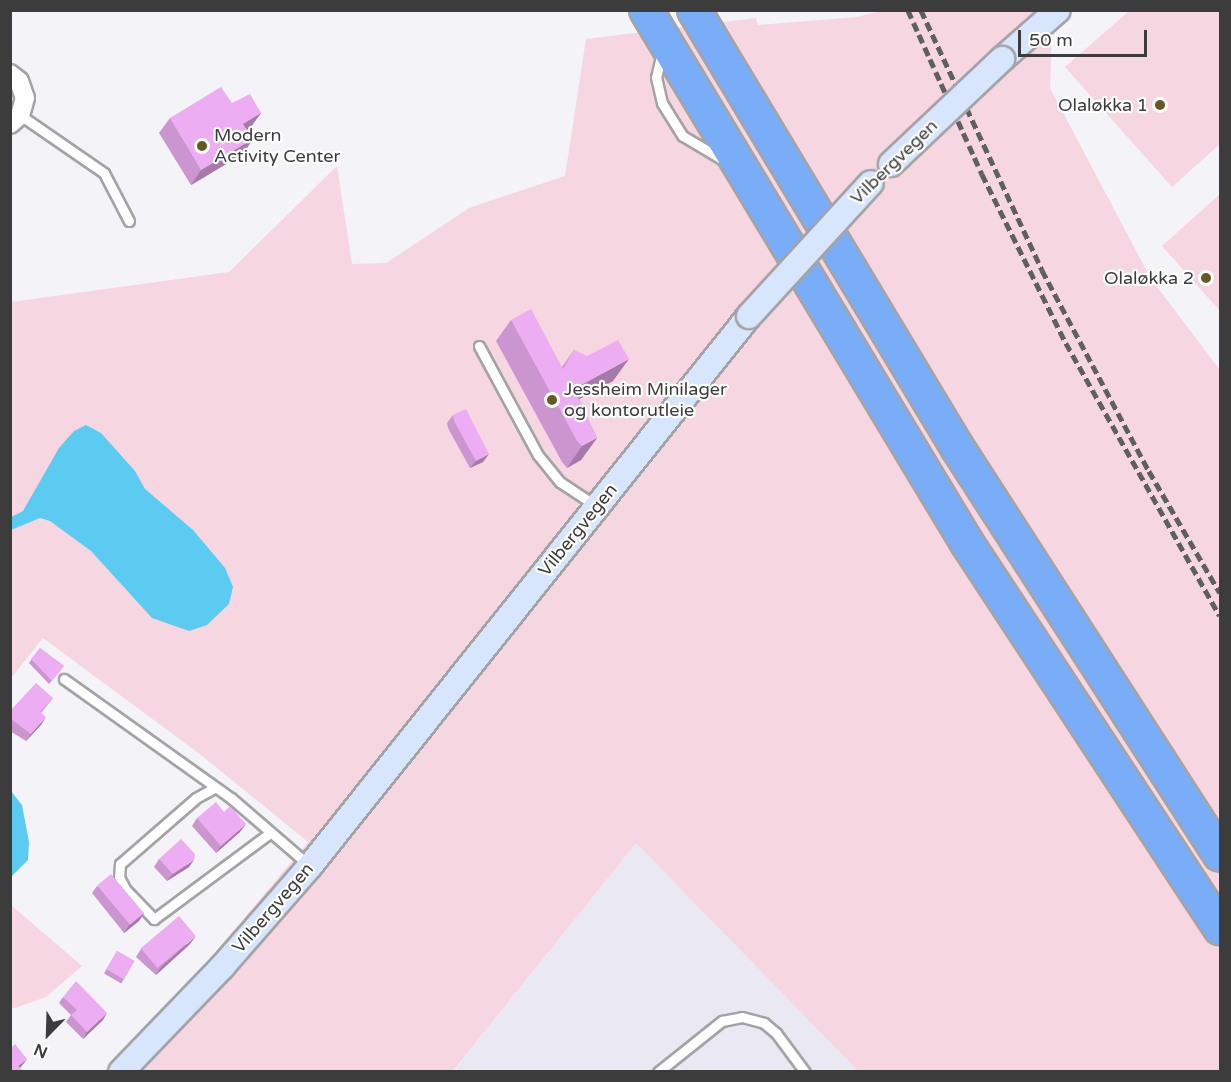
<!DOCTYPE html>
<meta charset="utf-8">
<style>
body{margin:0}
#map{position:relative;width:1231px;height:1082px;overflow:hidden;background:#f4f3f7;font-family:"Varela Round",sans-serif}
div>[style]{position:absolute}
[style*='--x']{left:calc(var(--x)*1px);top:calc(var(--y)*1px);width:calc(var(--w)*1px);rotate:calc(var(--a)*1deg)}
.built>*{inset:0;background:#e9e8f3}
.green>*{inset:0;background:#f6d6e0}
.water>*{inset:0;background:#5bcbf2}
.roads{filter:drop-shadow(2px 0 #a4a4a7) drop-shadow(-2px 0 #a4a4a7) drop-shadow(0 2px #a4a4a7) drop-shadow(0 -2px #a4a4a7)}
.service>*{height:9px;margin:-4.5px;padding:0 4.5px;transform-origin:4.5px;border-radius:4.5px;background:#fff}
.minor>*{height:18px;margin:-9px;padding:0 9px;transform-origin:9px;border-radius:9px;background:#fff}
.secondary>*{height:24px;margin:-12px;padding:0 12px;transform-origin:12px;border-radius:12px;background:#d7e6fd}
.motorway>*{height:32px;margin:-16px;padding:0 16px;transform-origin:16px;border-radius:16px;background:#79adf7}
.rail>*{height:4.5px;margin-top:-2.25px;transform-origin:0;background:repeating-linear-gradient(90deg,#5f5f60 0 9px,transparent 0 13.5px)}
.bridges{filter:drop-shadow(2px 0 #a4a4a7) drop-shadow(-2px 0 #a4a4a7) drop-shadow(0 2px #a4a4a7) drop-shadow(0 -2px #a4a4a7)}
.secondary-bridge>*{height:24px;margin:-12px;padding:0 12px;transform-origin:12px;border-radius:12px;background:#d7e6fd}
.wall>*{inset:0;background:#cb95d0;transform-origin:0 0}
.shaded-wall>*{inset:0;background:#a579a9}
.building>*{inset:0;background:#ecadf2;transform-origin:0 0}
.dots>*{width:16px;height:16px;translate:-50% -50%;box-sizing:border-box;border:3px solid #fff;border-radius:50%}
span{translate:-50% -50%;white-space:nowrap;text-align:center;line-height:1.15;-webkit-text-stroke:4.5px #fff;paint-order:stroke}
.poi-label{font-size:18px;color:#3c3c3d}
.right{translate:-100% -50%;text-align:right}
.left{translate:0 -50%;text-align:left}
.street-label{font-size:18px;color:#3c3c3d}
.frame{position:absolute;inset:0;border:12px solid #3c3c3d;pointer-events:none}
.north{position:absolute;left:18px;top:1004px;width:60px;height:60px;-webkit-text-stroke:4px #fff;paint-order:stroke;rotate:203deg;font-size:16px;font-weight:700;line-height:24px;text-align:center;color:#3c3c3d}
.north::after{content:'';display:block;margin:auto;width:21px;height:27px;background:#3c3c3d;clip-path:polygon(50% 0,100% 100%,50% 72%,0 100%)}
.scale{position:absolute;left:1018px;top:30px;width:129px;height:27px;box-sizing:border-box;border:3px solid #3c3c3d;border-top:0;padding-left:8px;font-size:18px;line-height:21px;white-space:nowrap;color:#3c3c3d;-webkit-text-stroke:4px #fff;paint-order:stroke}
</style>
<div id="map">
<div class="built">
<i style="clip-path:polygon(636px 843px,858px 1071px,453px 1072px)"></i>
</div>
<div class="green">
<i style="clip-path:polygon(885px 10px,1068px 11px,1052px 29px,1050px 88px,1151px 279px,1220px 370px,1220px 1071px,858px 1071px,636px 843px,453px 1071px,105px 1071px,158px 1021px,308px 842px,201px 755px,43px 638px,11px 678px,11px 302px,229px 272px,337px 166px,352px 264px,386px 263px,469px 208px,565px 176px,586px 39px,756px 18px,758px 25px,857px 17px)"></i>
<i style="clip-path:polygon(1129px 11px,1220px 11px,1220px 144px,1172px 187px,1065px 67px)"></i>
<i style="clip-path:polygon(1220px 194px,1220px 311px,1162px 246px)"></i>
<i style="clip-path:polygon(11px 905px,82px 966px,46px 997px,15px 1008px,10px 1007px)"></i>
</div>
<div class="water">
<i style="clip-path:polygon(86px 425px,101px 433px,135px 471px,145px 489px,193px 530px,225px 568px,233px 587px,229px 604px,207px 625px,189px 631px,152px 618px,91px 551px,50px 521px,40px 518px,11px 530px,11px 517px,23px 511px,59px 448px,74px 431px)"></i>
<i style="clip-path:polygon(11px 791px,22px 805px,29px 842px,28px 860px,11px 877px)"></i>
</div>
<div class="roads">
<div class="service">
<i style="--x:662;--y:52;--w:26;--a:103"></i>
<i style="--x:656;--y:77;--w:27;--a:77"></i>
<i style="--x:662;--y:103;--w:39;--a:58"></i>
<i style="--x:683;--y:136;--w:49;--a:30.8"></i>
<i style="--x:20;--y:115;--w:102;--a:34.6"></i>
<i style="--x:104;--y:173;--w:54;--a:62.5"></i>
<i style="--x:479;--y:346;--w:124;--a:61.6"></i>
<i style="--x:538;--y:455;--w:35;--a:51"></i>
<i style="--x:560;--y:482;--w:43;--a:33.7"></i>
<i style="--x:64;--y:679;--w:205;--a:35.5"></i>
<i style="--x:231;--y:798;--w:104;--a:40.7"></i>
<i style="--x:214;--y:788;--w:21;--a:151"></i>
<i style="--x:196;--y:798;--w:101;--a:139"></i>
<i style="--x:120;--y:864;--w:13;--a:94"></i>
<i style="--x:119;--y:877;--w:13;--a:63"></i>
<i style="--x:125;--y:889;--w:42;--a:46"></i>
<i style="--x:154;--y:919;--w:144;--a:-36.6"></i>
<i style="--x:658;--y:1072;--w:82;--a:-38.6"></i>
<i style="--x:722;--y:1021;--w:20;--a:-11"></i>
<i style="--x:742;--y:1017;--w:23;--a:15"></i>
<i style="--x:764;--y:1023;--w:16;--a:40"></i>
<i style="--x:776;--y:1033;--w:49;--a:53.4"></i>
</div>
<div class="minor">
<i style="--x:10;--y:74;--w:11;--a:38"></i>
<i style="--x:19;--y:81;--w:18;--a:71"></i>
<i style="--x:25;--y:98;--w:18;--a:106"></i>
<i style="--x:20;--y:115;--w:13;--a:138"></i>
</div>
<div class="secondary">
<i style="--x:1002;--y:59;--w:74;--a:-41.2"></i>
<i style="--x:121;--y:1072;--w:146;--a:-46.1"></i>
<i style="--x:222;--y:967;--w:134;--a:-48.9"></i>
<i style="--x:310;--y:866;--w:704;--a:-51.4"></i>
</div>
<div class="motorway">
<i style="--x:646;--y:10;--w:622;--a:58.94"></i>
<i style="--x:967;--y:543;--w:461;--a:56.7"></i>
<i style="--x:694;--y:10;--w:510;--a:58.96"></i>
<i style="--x:957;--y:447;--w:485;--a:57.2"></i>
</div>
</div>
<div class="rail">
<i style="--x:908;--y:10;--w:180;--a:65.7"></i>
<i style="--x:982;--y:174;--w:189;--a:63.6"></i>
<i style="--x:1066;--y:343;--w:313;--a:60.6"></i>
<i style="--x:921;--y:10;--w:287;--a:65"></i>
<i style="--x:1042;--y:270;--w:228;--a:62"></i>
<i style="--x:1149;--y:471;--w:141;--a:59.8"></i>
</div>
<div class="bridges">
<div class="secondary-bridge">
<i style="--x:891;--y:164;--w:153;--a:-43.4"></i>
<i style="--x:749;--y:316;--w:180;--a:-47.5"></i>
</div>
</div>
<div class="wall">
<i style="clip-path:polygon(232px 103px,261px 113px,250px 128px,247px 130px,243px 154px,191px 185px,159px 133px,170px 118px)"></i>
<i style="clip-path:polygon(511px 320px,562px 367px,574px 350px,613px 381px,579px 399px,597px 438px,581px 460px,567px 468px,562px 462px,496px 341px)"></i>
<i style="clip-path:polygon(453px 415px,483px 462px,470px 468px,448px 428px,447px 423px)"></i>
<i style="clip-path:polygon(40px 648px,64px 666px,49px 684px,29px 663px)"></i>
<i style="clip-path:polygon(53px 698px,41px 713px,41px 725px,26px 741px,10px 731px,10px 711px)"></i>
<i style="clip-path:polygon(197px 818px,240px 832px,216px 853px,192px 826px)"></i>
<i style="clip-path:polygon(159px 859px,189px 867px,167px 881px,154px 867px)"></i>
<i style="clip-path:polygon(97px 886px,144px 913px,139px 921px,124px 933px,92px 893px)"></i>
<i style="clip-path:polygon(190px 944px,156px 975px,136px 957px,141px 949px)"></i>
<i style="left:117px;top:951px;width:20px;height:26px;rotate:30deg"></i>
<i style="clip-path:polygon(63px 997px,103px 1020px,83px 1039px,66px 1022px,71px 1015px,59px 1003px)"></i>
</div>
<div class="shaded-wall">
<i style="clip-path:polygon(261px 113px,250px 128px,233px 138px,243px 124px)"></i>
<i style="clip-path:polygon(253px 139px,243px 154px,191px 185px,201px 170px)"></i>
<i style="clip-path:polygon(629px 359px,613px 381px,559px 410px,574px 389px)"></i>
<i style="clip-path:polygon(597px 438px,581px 460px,567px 468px,582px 446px)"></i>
<i style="clip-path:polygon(489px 454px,483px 462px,470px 468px,476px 461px)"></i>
<i style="clip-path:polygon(46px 717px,41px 725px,26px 741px,31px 734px)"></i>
<i style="clip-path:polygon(246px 824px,240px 832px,216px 853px,221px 846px)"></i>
<i style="clip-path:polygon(194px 860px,189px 867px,167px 881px,173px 874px)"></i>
<i style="clip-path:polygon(144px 913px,139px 921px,124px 933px,129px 925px)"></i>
<i style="clip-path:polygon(196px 936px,190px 944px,156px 975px,161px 967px)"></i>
<i style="clip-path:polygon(107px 1013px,103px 1020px,83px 1039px,87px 1032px)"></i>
<i style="clip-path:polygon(27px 1059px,21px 1067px,15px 1071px,18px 1066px)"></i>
</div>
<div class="building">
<i style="clip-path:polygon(221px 87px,232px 103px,250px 94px,261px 113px,243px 124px,253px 139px,201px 170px,170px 118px)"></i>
<i style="clip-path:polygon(531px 309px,563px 369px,574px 350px,587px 356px,618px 340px,629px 359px,574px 389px,597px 438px,582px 446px,577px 441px,511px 320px)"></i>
<i style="clip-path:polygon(466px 409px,489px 454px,476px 461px,454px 421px,453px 415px)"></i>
<i style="clip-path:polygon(40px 648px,64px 666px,52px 681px,31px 659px)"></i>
<i style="clip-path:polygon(36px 683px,53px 698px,40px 712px,46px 717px,31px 734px,11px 719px,10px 711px)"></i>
<i style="clip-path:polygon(216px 802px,224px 812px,230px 806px,246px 824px,221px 846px,197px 818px)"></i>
<i style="clip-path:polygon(181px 839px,195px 854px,194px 860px,173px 874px,159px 859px)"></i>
<i style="left:111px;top:874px;width:51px;height:18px;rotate:50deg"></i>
<i style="left:179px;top:916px;width:26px;height:50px;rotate:50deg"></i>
<i style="left:117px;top:951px;width:20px;height:21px;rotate:30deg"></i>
<i style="clip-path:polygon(76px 981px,107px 1013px,87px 1032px,71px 1015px,77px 1010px,63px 997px)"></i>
<i style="clip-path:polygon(15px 1044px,27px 1059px,18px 1066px,23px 1071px,10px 1071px,10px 1049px)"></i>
</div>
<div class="dots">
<i style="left:1160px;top:105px;background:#645825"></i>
<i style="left:202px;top:146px;background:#645825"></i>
<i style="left:1206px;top:278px;background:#645825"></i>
<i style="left:552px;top:400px;background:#645825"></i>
</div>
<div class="poi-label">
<span class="right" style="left:1148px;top:105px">Olaløkka 1</span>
<span class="left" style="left:214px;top:146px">Modern<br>Activity Center</span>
<span class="right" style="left:1194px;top:278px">Olaløkka 2</span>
<span class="left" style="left:564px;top:400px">Jessheim Minilager<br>og kontorutleie</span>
</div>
<div class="street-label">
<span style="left:894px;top:162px;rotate:-44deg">Vilbergvegen</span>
<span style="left:578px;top:530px;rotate:-51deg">Vilbergvegen</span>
<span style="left:273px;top:908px;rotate:-49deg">Vilbergvegen</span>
</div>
<div class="frame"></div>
<div class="north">N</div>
<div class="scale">50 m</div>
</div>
